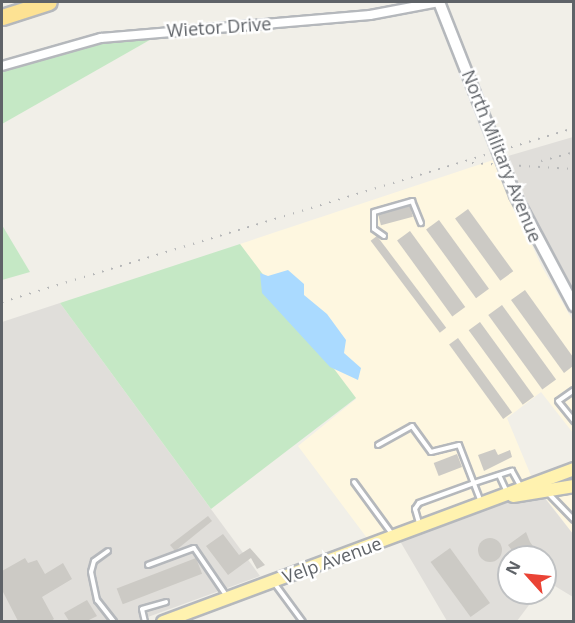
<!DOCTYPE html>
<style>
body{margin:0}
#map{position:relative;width:575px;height:623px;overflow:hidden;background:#f1efe8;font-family:"Open Sans",sans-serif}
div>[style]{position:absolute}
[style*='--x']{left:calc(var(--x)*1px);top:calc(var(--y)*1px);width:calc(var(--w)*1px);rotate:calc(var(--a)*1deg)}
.commercial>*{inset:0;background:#fef7e0}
.industrial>*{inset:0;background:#e0deda}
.green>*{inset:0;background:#c5e8c5}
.water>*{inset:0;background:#aadaff}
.building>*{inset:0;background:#cccac5;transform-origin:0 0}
.round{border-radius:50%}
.roads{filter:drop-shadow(2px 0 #b5b8bc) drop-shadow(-2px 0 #b5b8bc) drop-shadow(0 2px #b5b8bc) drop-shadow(0 -2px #b5b8bc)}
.lane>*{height:4px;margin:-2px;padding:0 2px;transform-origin:2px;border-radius:2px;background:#fff}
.street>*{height:8px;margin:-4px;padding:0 4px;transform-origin:4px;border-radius:4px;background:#fff}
.secondary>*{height:10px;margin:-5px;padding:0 5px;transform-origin:5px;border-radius:5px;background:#fff}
.primary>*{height:12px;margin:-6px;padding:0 6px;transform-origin:6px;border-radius:6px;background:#fff2af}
.highway>*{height:15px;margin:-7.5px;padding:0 7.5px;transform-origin:7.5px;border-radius:7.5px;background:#fde293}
.rail>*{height:2px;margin-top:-1px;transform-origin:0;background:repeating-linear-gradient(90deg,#b6b7b8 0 1.5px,transparent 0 9.5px)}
span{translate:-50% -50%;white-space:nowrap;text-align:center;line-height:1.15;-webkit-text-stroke:5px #fff;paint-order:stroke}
.street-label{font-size:18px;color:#5f6368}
.frame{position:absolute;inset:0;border:3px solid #5f6368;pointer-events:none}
.north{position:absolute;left:497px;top:545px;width:60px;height:60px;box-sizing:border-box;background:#fff;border:2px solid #bfc1c3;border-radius:50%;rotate:297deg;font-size:16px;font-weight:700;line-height:24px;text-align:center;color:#5f6368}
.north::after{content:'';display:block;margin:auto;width:21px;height:27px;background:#ea4335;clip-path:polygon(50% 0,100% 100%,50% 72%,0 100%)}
</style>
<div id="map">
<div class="commercial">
<i style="clip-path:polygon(493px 160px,541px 265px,573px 321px,573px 433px,541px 392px,507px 418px,532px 478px,367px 538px,298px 446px,356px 399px,240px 244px)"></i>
<i style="clip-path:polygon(573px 486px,573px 534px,541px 492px)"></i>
</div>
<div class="industrial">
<i style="clip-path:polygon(573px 137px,573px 306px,501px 158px)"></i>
<i style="clip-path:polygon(60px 303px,260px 576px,137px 621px,2px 621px,2px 322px)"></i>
<i style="clip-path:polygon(540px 492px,573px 534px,573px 597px,545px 580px,545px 557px,509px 557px,509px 593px,538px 593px,517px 621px,447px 621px,397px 536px,500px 499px)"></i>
</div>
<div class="green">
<i style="clip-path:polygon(155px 37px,2px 124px,2px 71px,96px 44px)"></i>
<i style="clip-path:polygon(2px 225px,30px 272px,2px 280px)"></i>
<i style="clip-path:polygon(240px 244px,356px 398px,211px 509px,60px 303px)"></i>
</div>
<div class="water">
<i style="clip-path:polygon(288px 270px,304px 284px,304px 295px,327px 314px,346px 340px,344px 353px,361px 368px,358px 380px,330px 367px,262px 293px,260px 273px,268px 276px)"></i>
</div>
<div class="building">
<i style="left:410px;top:206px;width:11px;height:33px;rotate:75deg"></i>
<i style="left:468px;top:209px;width:77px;height:16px;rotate:54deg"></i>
<i style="left:439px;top:220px;width:85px;height:16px;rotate:54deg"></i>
<i style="left:410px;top:231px;width:94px;height:16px;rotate:54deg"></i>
<i style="left:377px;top:236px;width:115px;height:8px;rotate:53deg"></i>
<i style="clip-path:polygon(525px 290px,573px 357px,573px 366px,564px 373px,511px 300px)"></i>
<i style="left:502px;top:305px;width:92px;height:17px;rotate:54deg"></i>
<i style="left:480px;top:322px;width:92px;height:14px;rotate:54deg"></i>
<i style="left:458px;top:338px;width:92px;height:11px;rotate:54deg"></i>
<i style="clip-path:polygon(495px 449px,498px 455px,510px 450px,512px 457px,484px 471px,478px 455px)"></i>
<i style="left:457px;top:454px;width:14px;height:25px;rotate:69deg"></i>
<i style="clip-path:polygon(208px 516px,212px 521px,175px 551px,170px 545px)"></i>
<i style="clip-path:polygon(526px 532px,530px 542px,541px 557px,517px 557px,508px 545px)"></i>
<i style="clip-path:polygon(223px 534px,239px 555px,250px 548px,265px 565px,257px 569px,251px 558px,228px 575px,206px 546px)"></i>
<i class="round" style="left:478px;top:538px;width:24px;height:24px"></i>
<i style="left:450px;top:548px;width:68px;height:24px;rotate:54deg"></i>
<i style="clip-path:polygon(25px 558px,28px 563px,37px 560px,45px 574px,63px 563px,72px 579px,42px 597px,54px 619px,51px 621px,18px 621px,2px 590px,2px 571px)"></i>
<i style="left:196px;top:558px;width:17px;height:85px;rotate:69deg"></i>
<i style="clip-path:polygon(87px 600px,97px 616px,87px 621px,69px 621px,64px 613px)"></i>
</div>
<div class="roads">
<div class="lane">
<i style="--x:384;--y:236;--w:12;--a:-145"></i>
<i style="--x:374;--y:229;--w:17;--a:-90"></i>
<i style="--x:374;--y:212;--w:40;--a:-16"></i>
<i style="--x:412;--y:201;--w:24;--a:68"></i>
<i style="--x:574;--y:390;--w:19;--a:145"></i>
<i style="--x:558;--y:401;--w:26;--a:51"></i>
<i style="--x:378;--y:445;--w:39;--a:-29"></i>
<i style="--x:412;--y:426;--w:32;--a:54"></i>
<i style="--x:431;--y:452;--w:29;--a:-14"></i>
<i style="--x:459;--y:445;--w:61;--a:68.9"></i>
<i style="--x:499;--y:475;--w:17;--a:65"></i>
<i style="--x:354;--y:482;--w:64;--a:53.8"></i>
<i style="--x:549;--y:494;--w:36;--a:46"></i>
<i style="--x:419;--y:523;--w:15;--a:-106"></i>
<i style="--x:415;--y:509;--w:7;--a:-56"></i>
<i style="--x:419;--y:503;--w:59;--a:-20"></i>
<i style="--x:474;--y:483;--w:40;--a:-18"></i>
<i style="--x:512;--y:471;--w:18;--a:61"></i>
<i style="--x:108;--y:551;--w:17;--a:144"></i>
<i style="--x:94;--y:561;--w:11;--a:105"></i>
<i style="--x:91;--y:572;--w:29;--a:78"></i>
<i style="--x:97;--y:600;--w:28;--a:52"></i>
<i style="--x:148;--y:565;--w:49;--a:-20.3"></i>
<i style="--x:194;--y:548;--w:57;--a:55.8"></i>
<i style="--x:275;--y:584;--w:47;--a:53.6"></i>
<i style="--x:145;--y:622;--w:13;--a:-103"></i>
<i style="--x:142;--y:609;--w:25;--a:-16"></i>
</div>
<div class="street">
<i style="--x:2;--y:66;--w:103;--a:-15.8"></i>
<i style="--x:101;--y:38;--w:270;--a:-4.9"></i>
<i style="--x:370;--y:15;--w:70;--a:-10.7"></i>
</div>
<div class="secondary">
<i style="--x:439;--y:2;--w:207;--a:68.5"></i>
<i style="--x:515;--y:195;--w:126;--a:62"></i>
</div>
<div class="primary">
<i style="--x:513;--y:496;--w:62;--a:-9.3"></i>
<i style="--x:163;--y:622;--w:439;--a:-20.4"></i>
</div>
<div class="highway">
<i style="--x:2;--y:17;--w:49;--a:-17.7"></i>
</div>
</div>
<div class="rail">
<i style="--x:541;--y:161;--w:34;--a:-15"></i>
<i style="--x:472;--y:163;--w:102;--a:3.4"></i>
<i style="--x:2;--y:302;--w:598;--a:-16.92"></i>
</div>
<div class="street-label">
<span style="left:219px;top:27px;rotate:-4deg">Wietor Drive</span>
<span style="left:502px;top:156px;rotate:68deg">North Military Avenue</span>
<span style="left:332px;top:560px;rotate:-20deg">Velp Avenue</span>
</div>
<div class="frame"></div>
<div class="north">N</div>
</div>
